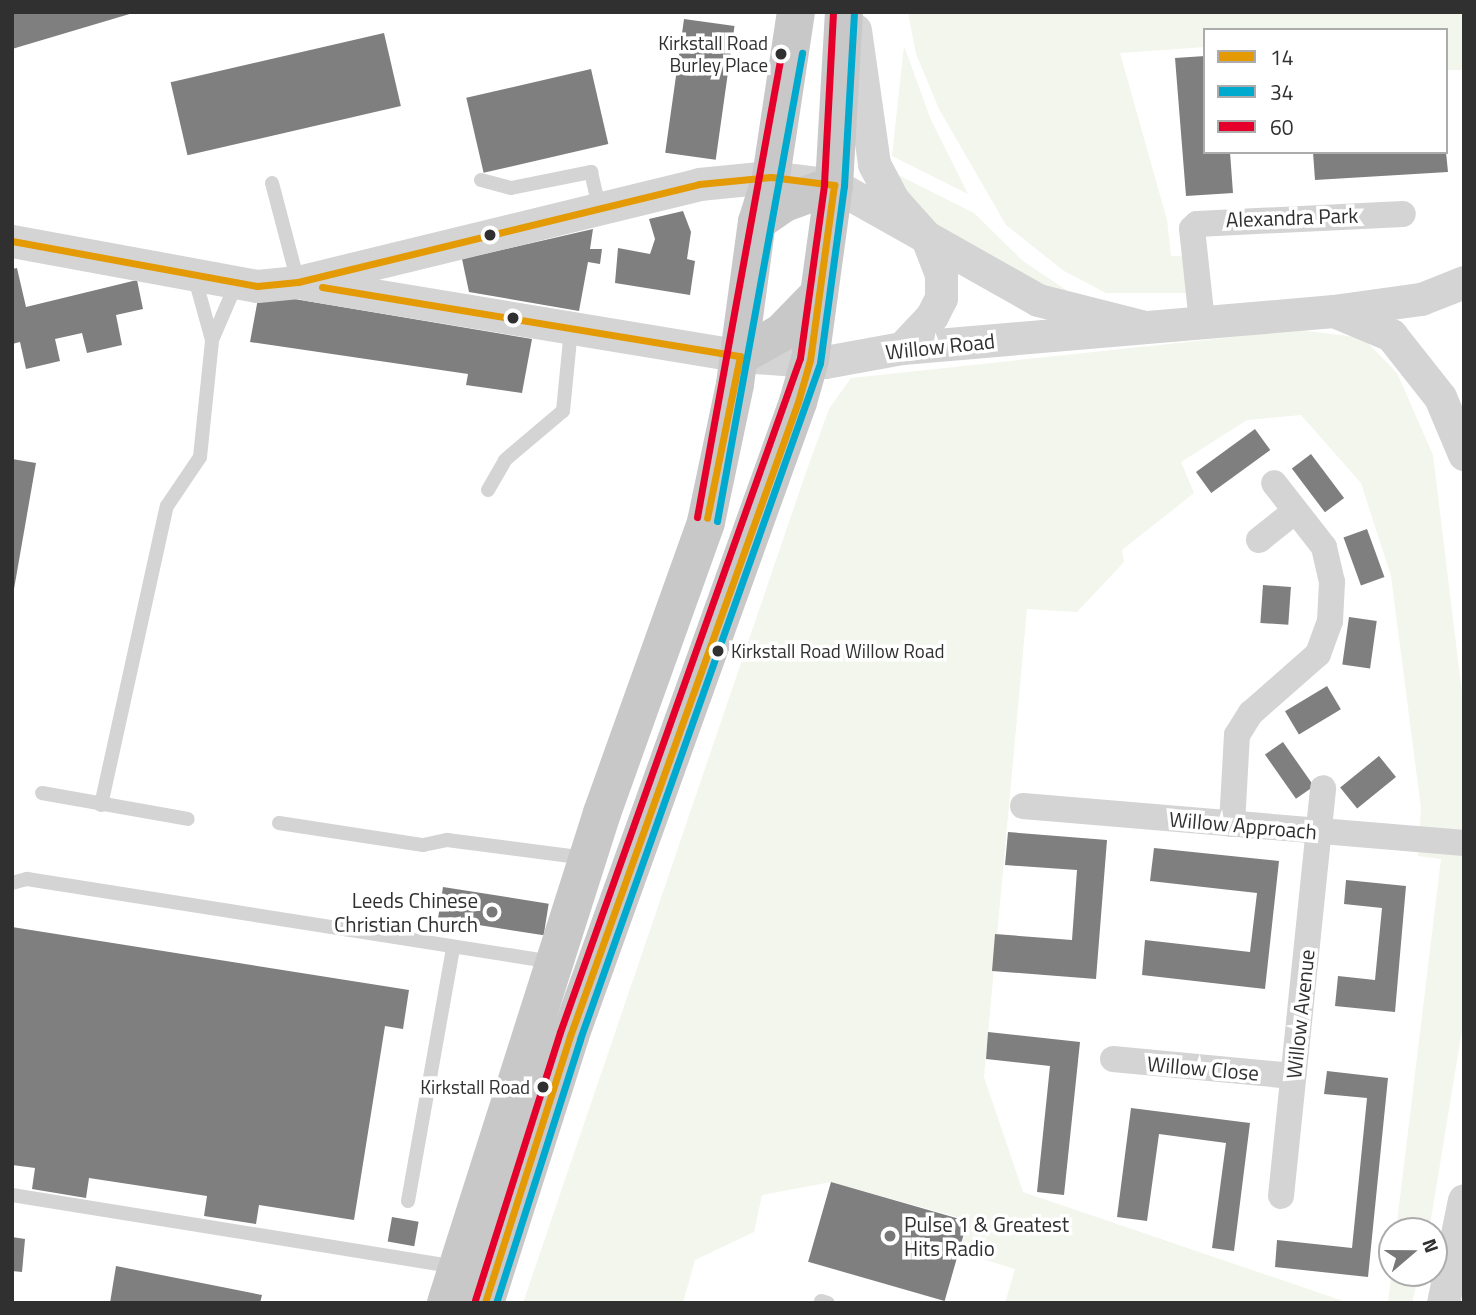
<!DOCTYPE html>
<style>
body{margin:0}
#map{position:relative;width:1476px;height:1315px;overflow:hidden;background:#fff;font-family:"Titillium Web",sans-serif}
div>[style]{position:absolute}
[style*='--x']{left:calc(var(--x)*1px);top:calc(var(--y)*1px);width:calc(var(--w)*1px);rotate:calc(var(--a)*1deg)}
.green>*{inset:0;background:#f2f6ec}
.building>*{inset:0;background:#7f7f7f;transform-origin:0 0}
.service>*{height:14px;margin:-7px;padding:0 7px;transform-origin:7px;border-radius:7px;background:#d4d4d4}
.minor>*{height:26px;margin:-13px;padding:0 13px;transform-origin:13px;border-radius:13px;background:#d4d4d4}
.tertiary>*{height:33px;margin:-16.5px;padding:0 16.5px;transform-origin:16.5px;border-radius:16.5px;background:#d4d4d4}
.primary>*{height:38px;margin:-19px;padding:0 19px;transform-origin:19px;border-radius:19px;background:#c8c8c8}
.bus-1>*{height:7px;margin:-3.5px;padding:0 3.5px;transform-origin:3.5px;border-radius:3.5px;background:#e39a05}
.bus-2>*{height:7px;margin:-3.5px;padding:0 3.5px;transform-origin:3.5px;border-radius:3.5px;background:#00a9ce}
.bus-3>*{height:7px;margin:-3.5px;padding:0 3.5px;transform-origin:3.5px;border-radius:3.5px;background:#e4002b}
.dots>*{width:19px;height:19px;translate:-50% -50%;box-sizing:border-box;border:4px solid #fff;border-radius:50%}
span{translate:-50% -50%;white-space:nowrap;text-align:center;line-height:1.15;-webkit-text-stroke:7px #fff;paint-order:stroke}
.bus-label{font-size:19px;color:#303030}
.right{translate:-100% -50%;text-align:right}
.left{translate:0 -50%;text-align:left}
.street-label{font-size:21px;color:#303030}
.poi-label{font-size:21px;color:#303030}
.frame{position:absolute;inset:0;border:14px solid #303030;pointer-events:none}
.legend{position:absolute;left:1203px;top:28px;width:245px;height:126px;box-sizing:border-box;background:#fff;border:2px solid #acacac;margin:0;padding:9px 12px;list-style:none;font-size:21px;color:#303030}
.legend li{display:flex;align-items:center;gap:14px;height:35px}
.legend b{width:35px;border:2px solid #acacac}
.north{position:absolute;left:1378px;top:1217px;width:70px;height:70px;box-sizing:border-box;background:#fff;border:2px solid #acacac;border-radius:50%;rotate:70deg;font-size:19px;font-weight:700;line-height:28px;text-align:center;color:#303030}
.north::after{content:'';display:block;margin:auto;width:24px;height:32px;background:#787878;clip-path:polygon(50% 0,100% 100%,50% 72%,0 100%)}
</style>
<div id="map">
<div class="green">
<i style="clip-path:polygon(908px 12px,1464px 12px,1464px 70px,1446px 70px,1446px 30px,1205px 30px,1205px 47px,1120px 53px,1167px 220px,1171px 256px,1183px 256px,1187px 293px,1106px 293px,1064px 271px,1006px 225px,939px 109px,916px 54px)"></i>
<i style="clip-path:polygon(904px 46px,931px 120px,968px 194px,892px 156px)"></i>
<i style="clip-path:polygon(890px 171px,974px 213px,1023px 261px,1081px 300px,1051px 289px,926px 220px)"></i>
<i style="clip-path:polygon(1300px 330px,1363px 338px,1397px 373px,1433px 455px,1464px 709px,1464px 1018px,1429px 1231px,1396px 1231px,1441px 859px,1418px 856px,1421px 808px,1391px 576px,1361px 483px,1301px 415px,1247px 420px,1181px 462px,1194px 493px,1122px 550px,1124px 562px,1077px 612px,1027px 609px,984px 1077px,1023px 1192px,1349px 1303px,1005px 1303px,1015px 1269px,960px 1252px,968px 1220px,831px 1182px,762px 1195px,754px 1232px,695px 1260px,683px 1303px,523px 1303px,805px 475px,829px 409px,851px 378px)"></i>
<i style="clip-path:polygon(1392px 1269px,1392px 1273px,1419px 1273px,1412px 1303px,1388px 1303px)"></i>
</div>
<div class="building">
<i style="clip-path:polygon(12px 12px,132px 12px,133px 13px,12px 49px)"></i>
<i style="left:684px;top:19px;width:51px;height:135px;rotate:8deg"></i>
<i style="left:384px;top:33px;width:75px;height:219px;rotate:77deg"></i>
<i style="clip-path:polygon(1205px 56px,1205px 152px,1230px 152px,1233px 193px,1186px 196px,1175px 58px)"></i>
<i style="left:591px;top:69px;width:77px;height:128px;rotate:77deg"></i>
<i style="clip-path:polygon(1313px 152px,1446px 152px,1448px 172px,1315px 180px)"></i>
<i style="clip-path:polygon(683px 211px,691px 232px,687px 259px,695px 261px,690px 295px,615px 283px,618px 248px,650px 254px,655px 239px,649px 219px)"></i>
<i style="clip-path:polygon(593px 229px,590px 249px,602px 249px,600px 264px,588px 262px,579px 311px,469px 292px,462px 259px)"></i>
<i style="clip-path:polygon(17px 268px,26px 307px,137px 280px,143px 309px,116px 315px,122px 345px,87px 353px,82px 333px,55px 339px,60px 361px,26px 369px,20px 342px,12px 344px,12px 269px)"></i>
<i style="clip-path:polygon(259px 293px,532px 339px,522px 393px,466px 385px,468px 374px,250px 342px)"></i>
<i style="left:1255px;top:429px;width:26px;height:73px;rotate:54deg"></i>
<i style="left:1311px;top:454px;width:55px;height:24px;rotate:53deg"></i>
<i style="clip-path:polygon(12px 459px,36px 463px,14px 589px,12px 589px)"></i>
<i style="left:1367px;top:529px;width:51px;height:25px;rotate:70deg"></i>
<i style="left:1263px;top:585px;width:28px;height:38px;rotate:4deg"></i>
<i style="left:1349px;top:617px;width:28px;height:48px;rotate:8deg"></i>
<i style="left:1327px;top:686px;width:27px;height:49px;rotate:59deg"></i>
<i style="left:1283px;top:742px;width:54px;height:22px;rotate:55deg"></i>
<i style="left:1379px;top:756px;width:27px;height:50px;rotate:51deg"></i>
<i style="clip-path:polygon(1008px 832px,1107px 840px,1096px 979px,992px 971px,995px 934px,1072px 940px,1077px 870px,1005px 865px)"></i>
<i style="clip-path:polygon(1154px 848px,1279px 861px,1265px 989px,1142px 975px,1145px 940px,1250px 952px,1257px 893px,1150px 881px)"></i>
<i style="clip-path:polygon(1346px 880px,1406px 886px,1395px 1012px,1335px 1006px,1338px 976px,1375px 980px,1382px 908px,1344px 904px)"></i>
<i style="left:443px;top:887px;width:107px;height:32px;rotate:9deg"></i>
<i style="clip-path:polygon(12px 927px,409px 990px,403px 1029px,385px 1026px,354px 1220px,259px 1205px,256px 1224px,204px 1216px,207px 1196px,89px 1178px,86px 1198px,32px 1189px,35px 1168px,12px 1165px)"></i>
<i style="clip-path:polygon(988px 1032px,1080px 1042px,1064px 1195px,1037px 1192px,1050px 1066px,986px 1059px)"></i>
<i style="clip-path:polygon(1327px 1071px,1388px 1078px,1368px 1277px,1275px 1267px,1277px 1240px,1352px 1248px,1367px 1098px,1324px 1094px)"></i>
<i style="clip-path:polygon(1131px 1108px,1250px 1123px,1234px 1251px,1212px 1248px,1226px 1143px,1159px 1134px,1147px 1221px,1117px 1217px)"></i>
<i style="left:831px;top:1182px;width:142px;height:83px;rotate:16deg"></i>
<i style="left:392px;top:1217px;width:27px;height:25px;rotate:10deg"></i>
<i style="clip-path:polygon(12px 1237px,25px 1239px,22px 1272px,12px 1271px)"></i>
<i style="clip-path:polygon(116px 1266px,262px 1295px,260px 1303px,110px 1303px)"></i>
</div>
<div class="service">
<i style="--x:481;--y:180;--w:31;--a:15"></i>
<i style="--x:511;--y:188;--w:82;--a:-11.3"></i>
<i style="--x:591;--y:172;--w:37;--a:77"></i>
<i style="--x:272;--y:183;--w:102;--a:75.3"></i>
<i style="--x:194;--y:275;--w:67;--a:74.5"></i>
<i style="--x:488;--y:490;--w:34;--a:-60"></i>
<i style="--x:505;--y:460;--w:76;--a:-40.2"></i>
<i style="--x:563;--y:411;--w:82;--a:-84.4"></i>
<i style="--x:42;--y:793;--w:148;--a:10.1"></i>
<i style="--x:101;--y:805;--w:306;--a:-77.6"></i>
<i style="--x:167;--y:506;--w:59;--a:-56"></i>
<i style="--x:200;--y:457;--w:118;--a:-84.1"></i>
<i style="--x:212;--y:340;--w:63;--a:-66.7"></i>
<i style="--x:279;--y:823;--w:146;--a:8.7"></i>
<i style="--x:423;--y:845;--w:25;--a:-12"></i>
<i style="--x:447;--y:840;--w:140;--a:7.4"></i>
<i style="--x:12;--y:883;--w:16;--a:-15"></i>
<i style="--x:27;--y:879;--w:533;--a:8.97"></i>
<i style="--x:12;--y:1195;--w:450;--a:9.2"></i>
<i style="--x:408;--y:1201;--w:257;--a:-79.9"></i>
<i style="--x:821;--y:1301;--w:7;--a:16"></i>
</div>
<div class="minor">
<i style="--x:1202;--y:322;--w:94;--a:-96.1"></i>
<i style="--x:1192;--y:229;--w:7;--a:-45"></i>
<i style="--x:1197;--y:224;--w:206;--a:-2.8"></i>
<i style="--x:1259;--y:540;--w:45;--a:-38.7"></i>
<i style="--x:1023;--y:806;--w:443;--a:4.8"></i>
<i style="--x:1232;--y:824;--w:89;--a:-86.8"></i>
<i style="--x:1237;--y:735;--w:26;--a:-58"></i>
<i style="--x:1251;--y:713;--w:89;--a:-41.4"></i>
<i style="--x:1318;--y:654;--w:35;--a:-70"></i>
<i style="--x:1330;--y:621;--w:39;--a:-87"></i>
<i style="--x:1332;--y:582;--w:36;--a:-103"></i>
<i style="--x:1324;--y:547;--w:81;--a:-128"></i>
<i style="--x:1113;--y:1059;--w:181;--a:5.4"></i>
<i style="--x:1281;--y:1196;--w:410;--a:-84.1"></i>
</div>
<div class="tertiary">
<i style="--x:855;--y:30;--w:135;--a:81.9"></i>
<i style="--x:874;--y:164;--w:41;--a:62.2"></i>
<i style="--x:893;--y:200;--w:51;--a:48.2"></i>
<i style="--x:927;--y:238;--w:39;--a:69"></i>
<i style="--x:941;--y:274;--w:24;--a:90"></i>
<i style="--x:941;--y:298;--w:20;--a:117"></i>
<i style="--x:932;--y:316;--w:44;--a:133.2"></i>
<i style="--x:12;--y:241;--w:249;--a:10.4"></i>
<i style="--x:257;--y:286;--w:41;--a:-5.6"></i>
<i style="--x:298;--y:282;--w:413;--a:-13.7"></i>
<i style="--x:699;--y:184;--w:72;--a:-5.6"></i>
<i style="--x:771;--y:177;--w:64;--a:7.2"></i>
<i style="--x:834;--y:185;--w:234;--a:29.4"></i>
<i style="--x:1038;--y:300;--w:106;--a:14.2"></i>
<i style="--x:307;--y:284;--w:439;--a:9.4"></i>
<i style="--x:740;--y:356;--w:85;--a:4"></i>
<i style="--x:825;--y:362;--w:78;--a:-10.3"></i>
<i style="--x:902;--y:348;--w:433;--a:-4.9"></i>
<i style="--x:1333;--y:311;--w:89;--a:-7.8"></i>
<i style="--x:1421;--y:299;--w:46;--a:-21.6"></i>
<i style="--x:1334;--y:311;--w:62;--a:22.8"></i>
<i style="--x:1391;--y:335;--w:79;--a:51.7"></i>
<i style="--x:1440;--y:397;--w:62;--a:67.2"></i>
<i style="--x:1443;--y:1303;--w:105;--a:-78.5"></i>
</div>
<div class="primary">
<i style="--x:757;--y:222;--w:33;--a:-35"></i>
<i style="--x:784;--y:203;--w:53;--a:-19.8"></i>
<i style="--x:740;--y:356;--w:47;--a:-29.3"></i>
<i style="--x:781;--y:333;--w:54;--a:-45.7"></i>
<i style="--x:446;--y:1303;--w:514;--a:-72.34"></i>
<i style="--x:602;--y:813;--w:309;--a:-70.3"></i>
<i style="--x:706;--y:522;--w:141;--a:-78.1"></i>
<i style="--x:735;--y:384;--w:163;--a:-82.3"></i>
<i style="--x:757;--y:222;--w:47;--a:-72.7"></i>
<i style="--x:771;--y:177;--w:167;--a:-81.4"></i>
<i style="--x:485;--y:1303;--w:280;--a:-72.3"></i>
<i style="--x:570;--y:1036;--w:674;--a:-70.22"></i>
<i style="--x:798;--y:402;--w:44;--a:-74.1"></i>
<i style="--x:810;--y:360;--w:177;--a:-82.2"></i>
<i style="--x:834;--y:185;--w:173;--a:-86.7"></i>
</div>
<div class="bus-1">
<i style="--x:12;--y:241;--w:249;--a:10.4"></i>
<i style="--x:257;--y:286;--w:41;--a:-5.6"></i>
<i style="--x:298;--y:282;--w:413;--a:-13.7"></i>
<i style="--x:699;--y:184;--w:72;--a:-5.6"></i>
<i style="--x:771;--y:177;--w:64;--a:7.2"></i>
<i style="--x:834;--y:185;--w:177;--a:97.8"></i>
<i style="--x:810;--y:360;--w:44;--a:105.9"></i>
<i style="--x:798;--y:402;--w:674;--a:109.78"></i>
<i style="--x:570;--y:1036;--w:280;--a:107.7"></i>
<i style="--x:322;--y:287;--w:424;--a:9.4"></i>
<i style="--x:740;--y:356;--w:165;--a:101.5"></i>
</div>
<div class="bus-2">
<i style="--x:717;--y:521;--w:476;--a:-79.7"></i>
<i style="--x:496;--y:1303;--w:277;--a:-72.3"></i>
<i style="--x:580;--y:1039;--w:717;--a:-70.45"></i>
<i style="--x:820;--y:363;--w:179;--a:-82.3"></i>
<i style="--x:844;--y:186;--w:173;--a:-86.7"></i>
</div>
<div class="bus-3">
<i style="--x:697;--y:517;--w:476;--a:-79.7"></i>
<i style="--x:475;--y:1300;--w:281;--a:-72.4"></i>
<i style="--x:560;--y:1032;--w:715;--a:-70.4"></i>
<i style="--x:800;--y:358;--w:176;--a:-82.1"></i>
<i style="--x:824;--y:184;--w:172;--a:-87"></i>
</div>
<div class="dots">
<i style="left:781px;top:54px;background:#303030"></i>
<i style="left:490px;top:235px;background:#303030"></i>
<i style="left:513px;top:318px;background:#303030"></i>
<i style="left:718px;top:651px;background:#303030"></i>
<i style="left:492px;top:912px;background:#787878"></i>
<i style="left:543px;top:1087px;background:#303030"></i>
<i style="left:890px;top:1236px;background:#787878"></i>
</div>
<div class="bus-label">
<span class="right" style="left:768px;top:54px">Kirkstall Road<br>Burley Place</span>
<span class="left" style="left:731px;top:651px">Kirkstall Road Willow Road</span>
<span class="right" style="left:530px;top:1087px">Kirkstall Road</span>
</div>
<div class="street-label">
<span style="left:1292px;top:217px;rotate:-2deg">Alexandra Park</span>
<span style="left:940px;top:346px;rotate:-6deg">Willow Road</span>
<span style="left:1243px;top:825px;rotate:5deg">Willow Approach</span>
<span style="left:1300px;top:1014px;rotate:-84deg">Willow Avenue</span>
<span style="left:1203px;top:1068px;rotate:5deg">Willow Close</span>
</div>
<div class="poi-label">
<span class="right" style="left:478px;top:912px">Leeds Chinese<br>Christian Church</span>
<span class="left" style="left:904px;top:1236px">Pulse 1 &amp; Greatest<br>Hits Radio</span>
</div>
<div class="frame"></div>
<ul class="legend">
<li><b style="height:9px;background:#e39a05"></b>14</li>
<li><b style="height:9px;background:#00a9ce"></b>34</li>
<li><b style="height:9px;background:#e4002b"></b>60</li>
</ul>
<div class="north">N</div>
</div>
